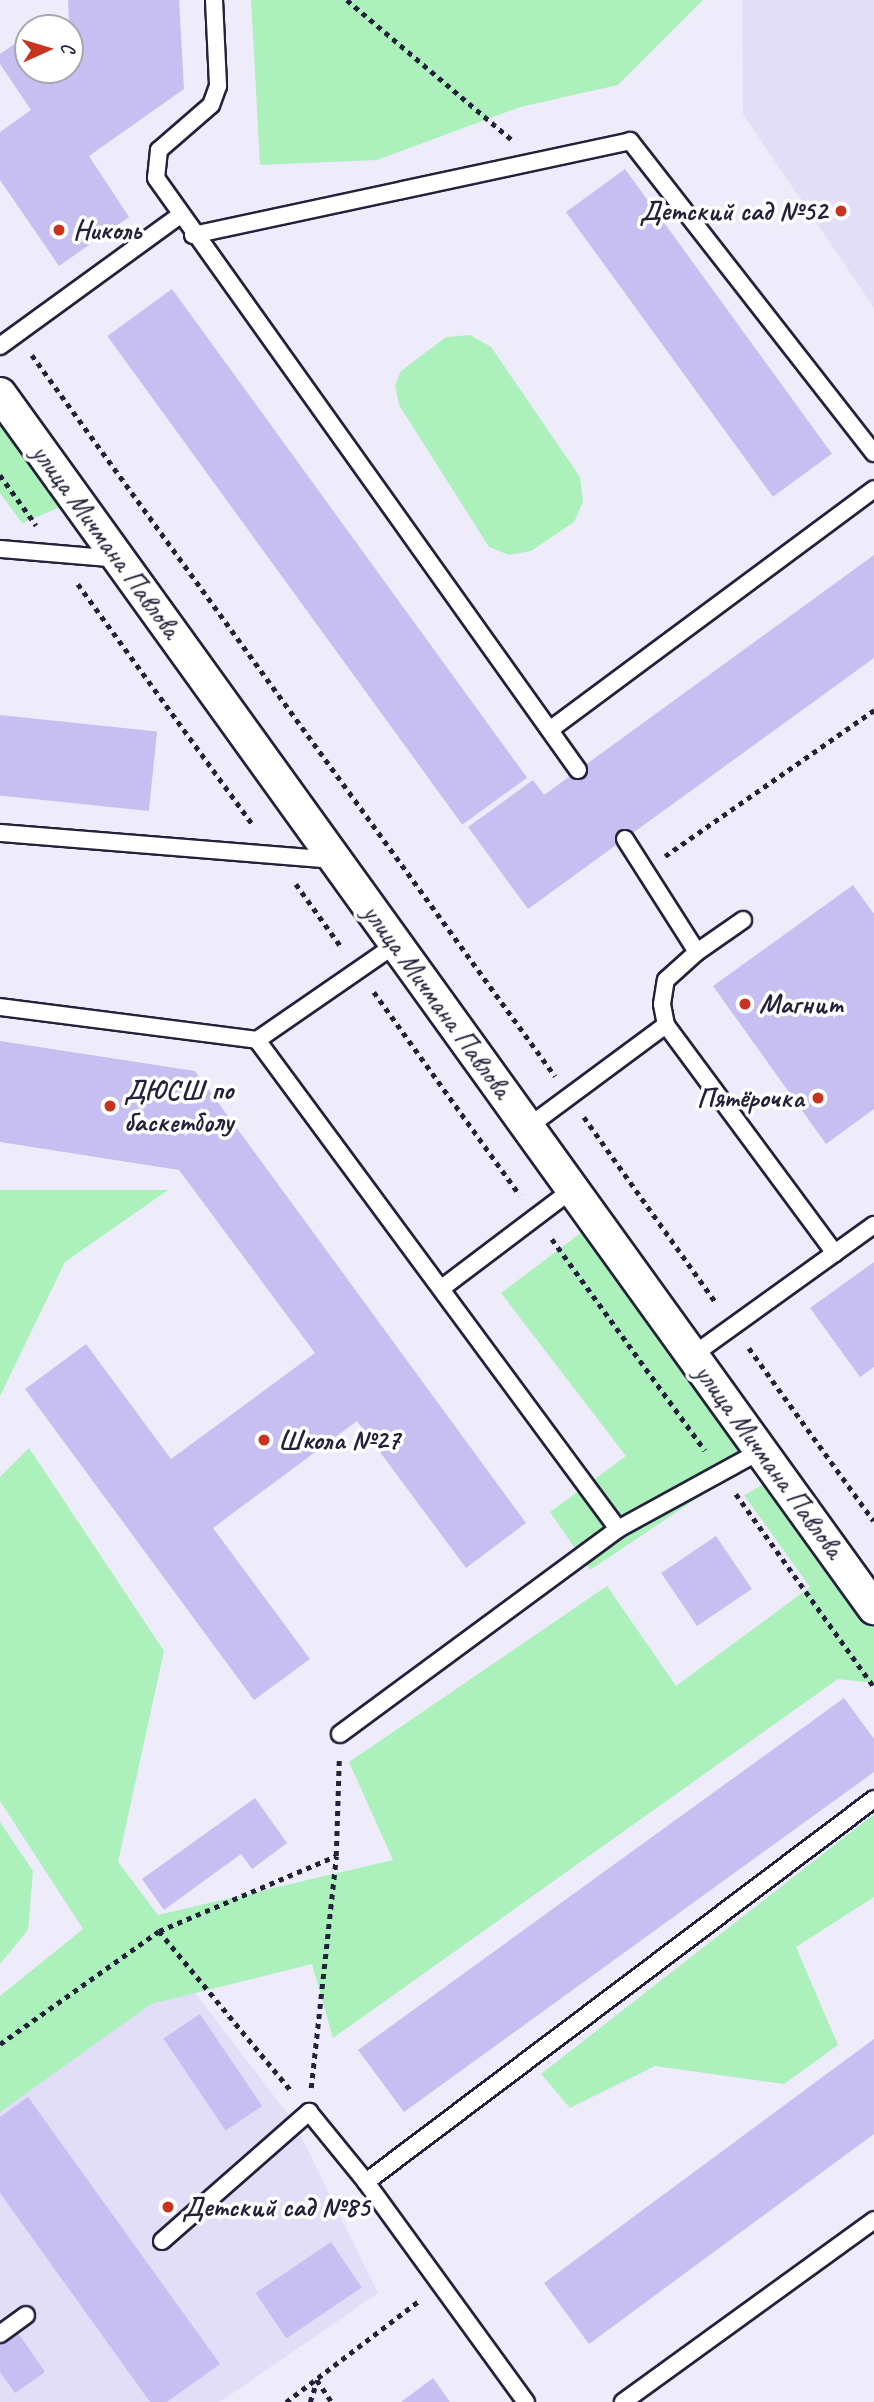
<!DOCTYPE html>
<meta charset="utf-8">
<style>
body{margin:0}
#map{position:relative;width:874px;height:2402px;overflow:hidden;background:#eeecfb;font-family:Caveat,sans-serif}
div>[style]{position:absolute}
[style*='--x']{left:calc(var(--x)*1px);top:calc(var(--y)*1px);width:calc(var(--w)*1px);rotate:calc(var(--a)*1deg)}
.built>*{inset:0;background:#e2def8}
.green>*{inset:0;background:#acf0bb}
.building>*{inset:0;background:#c7bff1;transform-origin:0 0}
.path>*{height:4.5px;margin-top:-2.25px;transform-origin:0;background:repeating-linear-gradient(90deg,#22223b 0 5px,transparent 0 10px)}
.roads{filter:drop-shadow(2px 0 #22223b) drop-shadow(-2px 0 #22223b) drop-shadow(0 2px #22223b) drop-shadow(0 -2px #22223b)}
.service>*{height:16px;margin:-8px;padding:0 8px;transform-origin:8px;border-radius:8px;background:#fff}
.minor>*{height:32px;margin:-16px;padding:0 16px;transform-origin:16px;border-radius:16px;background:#fff}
.dots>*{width:19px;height:19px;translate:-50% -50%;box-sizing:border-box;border:4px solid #fff;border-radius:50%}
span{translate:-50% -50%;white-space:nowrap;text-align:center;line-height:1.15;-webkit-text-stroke:7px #fff;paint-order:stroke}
.poi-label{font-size:28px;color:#22223b;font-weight:700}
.right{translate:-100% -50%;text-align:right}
.left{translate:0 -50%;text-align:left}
.street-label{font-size:28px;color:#22223b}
.north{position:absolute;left:14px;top:14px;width:70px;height:70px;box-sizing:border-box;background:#fff;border:2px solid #a7a7b1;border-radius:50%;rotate:86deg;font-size:19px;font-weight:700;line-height:28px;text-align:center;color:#22223b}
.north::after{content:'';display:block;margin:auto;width:24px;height:32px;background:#c8321e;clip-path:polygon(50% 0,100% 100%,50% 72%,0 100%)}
</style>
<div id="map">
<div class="built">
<i style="clip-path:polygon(742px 0,874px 0,874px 308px,743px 114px)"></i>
<i style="clip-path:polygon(159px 1946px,294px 2122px,378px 2293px,220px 2402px,0 2402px,0 2065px)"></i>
</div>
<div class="green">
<i style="clip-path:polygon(251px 0,703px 0,618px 85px,520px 107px,377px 160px,260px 165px)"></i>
<i style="clip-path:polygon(470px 335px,491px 347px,580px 477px,583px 502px,574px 522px,531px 551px,509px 555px,489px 547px,399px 405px,395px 385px,401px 371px,446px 337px)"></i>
<i style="clip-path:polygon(0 413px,65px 505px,22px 523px,0 493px)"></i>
<i style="clip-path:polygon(0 1190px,168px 1190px,65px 1262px,0 1396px)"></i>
<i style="clip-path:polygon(582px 1232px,750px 1463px,590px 1570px,550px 1512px,626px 1456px,501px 1293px)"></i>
<i style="clip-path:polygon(29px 1448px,164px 1651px,118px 1862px,158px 1915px,393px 1860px,349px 1762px,607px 1586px,676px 1686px,810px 1587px,744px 1495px,766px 1483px,874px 1626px,874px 1683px,838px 1679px,333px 2038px,312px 1964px,151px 2004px,0 2112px,0 1996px,83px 1929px,0 1801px,0 1477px)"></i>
<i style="clip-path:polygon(874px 1814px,874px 1897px,796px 1947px,838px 2045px,784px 2084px,655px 2066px,570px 2108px,541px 2074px)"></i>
<i style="clip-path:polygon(0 1822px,33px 1871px,28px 1930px,0 1964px)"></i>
</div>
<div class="building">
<i style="clip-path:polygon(68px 0,179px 0,184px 89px,89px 156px,129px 217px,59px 266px,0 180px,0 132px,31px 110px,0 64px,0 54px,26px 36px,28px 70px,70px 70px,70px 28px,61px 28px,69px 22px)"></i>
<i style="left:625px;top:169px;width:352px;height:73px;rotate:54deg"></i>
<i style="left:172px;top:289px;width:604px;height:80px;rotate:54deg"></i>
<i style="clip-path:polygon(874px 555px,874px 658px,528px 909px,468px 827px,533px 780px,544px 795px)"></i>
<i style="left:0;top:715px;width:158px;height:80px;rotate:6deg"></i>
<i style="clip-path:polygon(853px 885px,874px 914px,874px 1109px,826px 1144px,713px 986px)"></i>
<i style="clip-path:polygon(0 1041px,195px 1071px,526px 1523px,466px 1568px,357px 1421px,213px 1528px,310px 1659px,254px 1700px,25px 1389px,86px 1344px,171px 1459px,315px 1353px,179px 1170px,0 1142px)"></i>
<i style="clip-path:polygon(874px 1262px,874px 1367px,860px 1377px,810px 1308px)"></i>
<i style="left:716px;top:1536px;width:64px;height:66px;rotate:56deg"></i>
<i style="clip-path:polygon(844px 1698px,874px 1739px,874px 1772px,404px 2112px,358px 2050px)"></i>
<i style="clip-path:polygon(255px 1798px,287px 1843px,252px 1869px,241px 1854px,164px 1910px,142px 1879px)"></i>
<i style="left:200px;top:2014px;width:111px;height:44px;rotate:56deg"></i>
<i style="clip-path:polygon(874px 2039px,874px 2134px,589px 2344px,544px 2283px)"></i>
<i style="clip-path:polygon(28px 2097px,220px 2364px,167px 2402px,150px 2402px,0 2193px,0 2117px)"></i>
<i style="left:331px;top:2242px;width:55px;height:91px;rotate:56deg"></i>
<i style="clip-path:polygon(16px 2330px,45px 2372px,15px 2393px,0 2372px,0 2342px)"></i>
<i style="clip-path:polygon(433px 2378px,450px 2402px,401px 2402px)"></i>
</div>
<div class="path">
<i style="--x:347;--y:0;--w:216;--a:40.3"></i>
<i style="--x:32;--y:355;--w:891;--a:54.04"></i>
<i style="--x:0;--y:475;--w:62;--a:54.2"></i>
<i style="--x:78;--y:584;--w:299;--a:54"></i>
<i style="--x:665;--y:856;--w:255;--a:-34.9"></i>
<i style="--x:296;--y:884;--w:79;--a:54.3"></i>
<i style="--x:374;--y:992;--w:250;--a:54.3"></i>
<i style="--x:584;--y:1117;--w:229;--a:54.6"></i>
<i style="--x:552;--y:1239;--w:261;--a:54.1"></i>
<i style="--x:749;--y:1348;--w:213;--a:54.2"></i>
<i style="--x:736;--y:1494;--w:237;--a:54.4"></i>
<i style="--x:159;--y:1931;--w:209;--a:50.4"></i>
<i style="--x:0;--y:2044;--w:195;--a:-35.4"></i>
<i style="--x:159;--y:1931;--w:192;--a:-23"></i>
<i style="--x:336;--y:1856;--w:96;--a:-88.2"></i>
<i style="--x:311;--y:2088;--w:233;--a:-83.8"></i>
<i style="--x:286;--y:2402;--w:168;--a:-37.3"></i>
<i style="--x:310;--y:2402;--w:23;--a:-72"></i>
<i style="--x:317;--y:2380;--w:27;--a:56"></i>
</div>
<div class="roads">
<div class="service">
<i style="--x:214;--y:0;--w:86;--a:87.3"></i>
<i style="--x:218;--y:86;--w:20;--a:110"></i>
<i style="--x:211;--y:105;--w:69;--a:139.1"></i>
<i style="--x:159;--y:150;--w:28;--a:96"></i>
<i style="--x:156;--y:178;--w:727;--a:54.52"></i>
<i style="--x:193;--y:235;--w:447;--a:-12.1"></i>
<i style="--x:630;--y:141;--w:396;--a:52"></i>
<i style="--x:0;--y:346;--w:221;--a:-36"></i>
<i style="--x:0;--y:549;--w:119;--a:4.8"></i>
<i style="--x:551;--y:729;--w:402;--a:-36.6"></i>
<i style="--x:0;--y:833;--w:337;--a:4.6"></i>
<i style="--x:697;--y:952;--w:56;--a:-34.8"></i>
<i style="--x:0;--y:1007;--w:259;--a:7.3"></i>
<i style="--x:257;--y:1040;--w:608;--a:53.56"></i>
<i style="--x:666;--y:1025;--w:284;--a:53.5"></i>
<i style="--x:257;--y:1040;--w:169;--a:-34.6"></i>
<i style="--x:528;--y:1127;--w:172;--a:-36.5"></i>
<i style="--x:666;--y:1025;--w:21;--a:-101"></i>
<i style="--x:662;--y:1004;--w:24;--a:-81"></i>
<i style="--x:666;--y:980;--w:42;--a:-42.1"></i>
<i style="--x:697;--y:952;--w:134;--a:-122.5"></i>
<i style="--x:442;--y:1288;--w:164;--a:-37.1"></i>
<i style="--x:693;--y:1355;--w:223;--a:-35.7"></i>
<i style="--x:340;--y:1734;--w:345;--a:-36.4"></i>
<i style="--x:618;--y:1529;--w:164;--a:-28.7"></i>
<i style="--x:366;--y:2182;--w:636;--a:-37.01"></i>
<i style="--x:162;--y:2241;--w:196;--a:-41.3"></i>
<i style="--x:309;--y:2112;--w:90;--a:50.8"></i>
<i style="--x:366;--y:2182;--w:272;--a:54"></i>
<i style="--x:0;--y:2334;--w:32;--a:-36"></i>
<i style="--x:623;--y:2402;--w:310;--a:-35.9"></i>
</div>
<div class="minor">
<i style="--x:0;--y:394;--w:1496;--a:54.25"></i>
</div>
</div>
<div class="dots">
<i style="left:841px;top:211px;background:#c8321e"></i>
<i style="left:59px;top:230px;background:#c8321e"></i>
<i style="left:745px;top:1004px;background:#c8321e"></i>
<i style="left:818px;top:1098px;background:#c8321e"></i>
<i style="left:110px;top:1106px;background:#c8321e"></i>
<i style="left:264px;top:1440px;background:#c8321e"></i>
<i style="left:168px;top:2207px;background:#c8321e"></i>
</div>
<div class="poi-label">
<span class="right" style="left:827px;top:211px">Детский сад №52</span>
<span class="left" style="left:73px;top:230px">Николь</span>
<span class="left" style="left:759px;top:1004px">Магнит</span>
<span class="left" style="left:124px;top:1106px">ДЮСШ по<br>баскетболу</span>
<span class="right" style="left:804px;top:1098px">Пятёрочка</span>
<span class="left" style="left:278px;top:1440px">Школа №27</span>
<span class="left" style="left:182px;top:2207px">Детский сад №85</span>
</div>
<div class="street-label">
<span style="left:106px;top:541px;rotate:54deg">улица Мичмана Павлова</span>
<span style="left:437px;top:1001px;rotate:54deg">улица Мичмана Павлова</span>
<span style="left:769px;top:1461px;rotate:54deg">улица Мичмана Павлова</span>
</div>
<div class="north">С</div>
</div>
